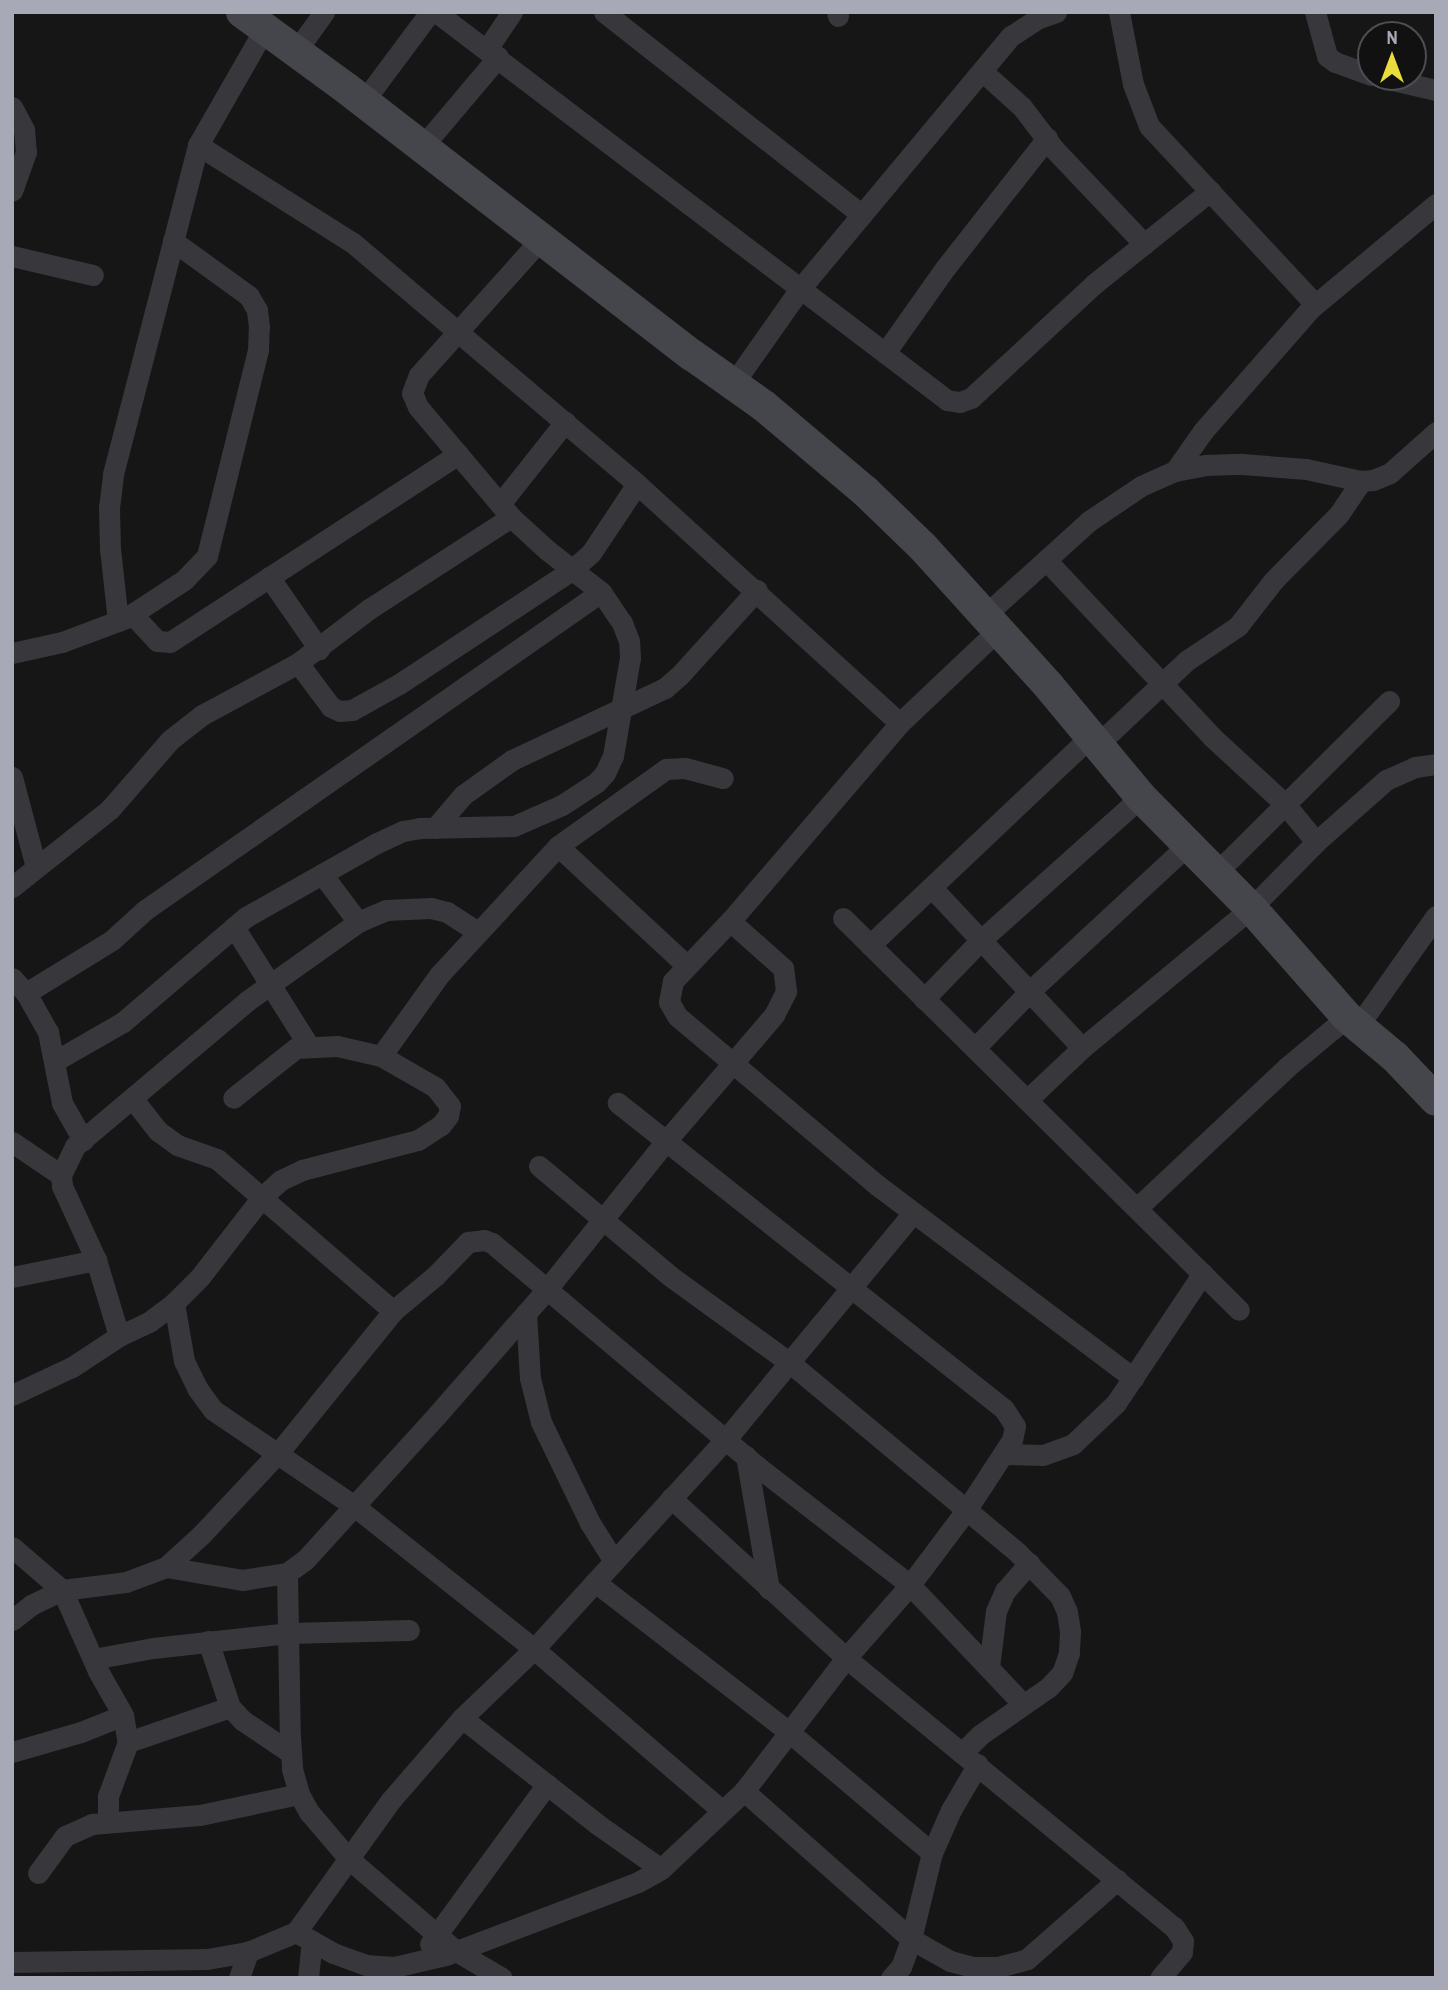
<!DOCTYPE html>
<style>
body{margin:0}
#map{position:relative;width:1448px;height:1990px;overflow:hidden;background:#161617;font-family:"Archivo Narrow",sans-serif}
div>[style]{position:absolute}
[style*='--x']{left:calc(var(--x)*1px);top:calc(var(--y)*1px);width:calc(var(--w)*1px);rotate:calc(var(--a)*1deg)}
.street>*{height:21px;margin:-10.5px;padding:0 10.5px;transform-origin:10.5px;border-radius:10.5px;background:#37373c}
.secondary>*{height:32px;margin:-16px;padding:0 16px;transform-origin:16px;border-radius:16px;background:#45454c}
span{translate:-50% -50%;white-space:nowrap;text-align:center;line-height:1.15;-webkit-text-stroke:5px #111112;paint-order:stroke}
.frame{position:absolute;inset:0;border:14px solid #a8a9b7;pointer-events:none}
.north{position:absolute;left:1357px;top:21px;width:70px;height:70px;box-sizing:border-box;background:#111112;border:2px solid #4d4e54;border-radius:50%;rotate:0deg;font-size:19px;font-weight:700;line-height:28px;text-align:center;color:#a8a9b7}
.north::after{content:'';display:block;margin:auto;width:24px;height:32px;background:#e9dc3c;clip-path:polygon(50% 0,100% 100%,50% 72%,0 100%)}
</style>
<div id="map">
<div class="street">
<i style="--x:436;--y:12;--w:642;--a:37.21"></i>
<i style="--x:947;--y:400;--w:13;--a:9"></i>
<i style="--x:960;--y:402;--w:12;--a:-20"></i>
<i style="--x:971;--y:398;--w:168;--a:-42.8"></i>
<i style="--x:1094;--y:284;--w:149;--a:-38.7"></i>
<i style="--x:604;--y:12;--w:328;--a:38.2"></i>
<i style="--x:837;--y:12;--w:4;--a:76"></i>
<i style="--x:1119;--y:12;--w:73;--a:79"></i>
<i style="--x:1133;--y:84;--w:45;--a:69.1"></i>
<i style="--x:1149;--y:126;--w:243;--a:47"></i>
<i style="--x:1315;--y:12;--w:46;--a:74.7"></i>
<i style="--x:1327;--y:56;--w:10;--a:37"></i>
<i style="--x:1335;--y:62;--w:38;--a:20"></i>
<i style="--x:487;--y:49;--w:45;--a:-56"></i>
<i style="--x:296;--y:51;--w:48;--a:-54.3"></i>
<i style="--x:982;--y:71;--w:54;--a:42"></i>
<i style="--x:1022;--y:107;--w:53;--a:52.7"></i>
<i style="--x:1054;--y:149;--w:131;--a:46.5"></i>
<i style="--x:1380;--y:77;--w:57;--a:13.1"></i>
<i style="--x:363;--y:102;--w:112;--a:-53.3"></i>
<i style="--x:12;--y:107;--w:26;--a:62"></i>
<i style="--x:24;--y:130;--w:22;--a:85"></i>
<i style="--x:26;--y:152;--w:41;--a:109.7"></i>
<i style="--x:198;--y:145;--w:183;--a:32.3"></i>
<i style="--x:353;--y:243;--w:372;--a:40.3"></i>
<i style="--x:637;--y:484;--w:355;--a:42.3"></i>
<i style="--x:422;--y:147;--w:118;--a:-49.8"></i>
<i style="--x:12;--y:256;--w:83;--a:13.2"></i>
<i style="--x:885;--y:353;--w:105;--a:-54.7"></i>
<i style="--x:946;--y:267;--w:164;--a:-51.9"></i>
<i style="--x:733;--y:384;--w:115;--a:-54.9"></i>
<i style="--x:799;--y:290;--w:331;--a:-50.2"></i>
<i style="--x:1011;--y:36;--w:33;--a:-33"></i>
<i style="--x:1039;--y:18;--w:18;--a:-19"></i>
<i style="--x:1175;--y:471;--w:49;--a:-55"></i>
<i style="--x:1203;--y:431;--w:162;--a:-48.7"></i>
<i style="--x:1310;--y:309;--w:164;--a:-39.8"></i>
<i style="--x:500;--y:504;--w:105;--a:-51.6"></i>
<i style="--x:1046;--y:560;--w:241;--a:46.8"></i>
<i style="--x:1211;--y:736;--w:100;--a:42.6"></i>
<i style="--x:1285;--y:804;--w:49;--a:50.8"></i>
<i style="--x:269;--y:577;--w:88;--a:55.2"></i>
<i style="--x:132;--y:614;--w:37;--a:47"></i>
<i style="--x:157;--y:641;--w:13;--a:4"></i>
<i style="--x:170;--y:642;--w:344;--a:-33.1"></i>
<i style="--x:984;--y:616;--w:142;--a:-42.1"></i>
<i style="--x:1089;--y:521;--w:63;--a:-33.9"></i>
<i style="--x:1141;--y:486;--w:37;--a:-24"></i>
<i style="--x:1175;--y:471;--w:31;--a:-11"></i>
<i style="--x:1205;--y:465;--w:37;--a:-2"></i>
<i style="--x:1242;--y:464;--w:64;--a:4.5"></i>
<i style="--x:1306;--y:469;--w:56;--a:12.3"></i>
<i style="--x:1361;--y:481;--w:12;--a:-5"></i>
<i style="--x:1373;--y:480;--w:18;--a:-22"></i>
<i style="--x:1390;--y:473;--w:62;--a:-41.7"></i>
<i style="--x:118;--y:621;--w:72;--a:-96.3"></i>
<i style="--x:110;--y:549;--w:41;--a:-91.4"></i>
<i style="--x:109;--y:508;--w:34;--a:-83"></i>
<i style="--x:113;--y:474;--w:340;--a:-75.5"></i>
<i style="--x:198;--y:145;--w:135;--a:-60.2"></i>
<i style="--x:997;--y:631;--w:134;--a:136.5"></i>
<i style="--x:900;--y:723;--w:261;--a:130.6"></i>
<i style="--x:730;--y:921;--w:83;--a:133.5"></i>
<i style="--x:673;--y:981;--w:21;--a:101"></i>
<i style="--x:669;--y:1002;--w:16;--a:60"></i>
<i style="--x:677;--y:1016;--w:262;--a:40.2"></i>
<i style="--x:877;--y:1185;--w:321;--a:37"></i>
<i style="--x:12;--y:653;--w:51;--a:-12.4"></i>
<i style="--x:62;--y:642;--w:68;--a:-20.6"></i>
<i style="--x:126;--y:618;--w:69;--a:-33.2"></i>
<i style="--x:184;--y:580;--w:33;--a:-46"></i>
<i style="--x:207;--y:556;--w:212;--a:-76.1"></i>
<i style="--x:258;--y:350;--w:23;--a:-88"></i>
<i style="--x:259;--y:327;--w:17;--a:-97"></i>
<i style="--x:257;--y:310;--w:16;--a:-120"></i>
<i style="--x:249;--y:296;--w:94;--a:-144.1"></i>
<i style="--x:298;--y:663;--w:55;--a:53.1"></i>
<i style="--x:331;--y:707;--w:10;--a:24"></i>
<i style="--x:340;--y:711;--w:12;--a:-5"></i>
<i style="--x:352;--y:710;--w:54;--a:-29"></i>
<i style="--x:399;--y:684;--w:207;--a:-33.4"></i>
<i style="--x:572;--y:570;--w:25;--a:-42"></i>
<i style="--x:591;--y:553;--w:83;--a:-56.3"></i>
<i style="--x:1097;--y:745;--w:122;--a:-43.3"></i>
<i style="--x:1186;--y:661;--w:63;--a:-33.9"></i>
<i style="--x:1238;--y:626;--w:57;--a:-52.1"></i>
<i style="--x:1273;--y:581;--w:94;--a:-45.4"></i>
<i style="--x:1339;--y:514;--w:40;--a:-56"></i>
<i style="--x:12;--y:777;--w:93;--a:75.1"></i>
<i style="--x:435;--y:828;--w:43;--a:-49.7"></i>
<i style="--x:463;--y:795;--w:60;--a:-35.5"></i>
<i style="--x:512;--y:760;--w:169;--a:-25.2"></i>
<i style="--x:665;--y:688;--w:18;--a:-41"></i>
<i style="--x:679;--y:676;--w:116;--a:-47.8"></i>
<i style="--x:558;--y:846;--w:176;--a:42.9"></i>
<i style="--x:1216;--y:873;--w:244;--a:-44.8"></i>
<i style="--x:322;--y:874;--w:60;--a:53.1"></i>
<i style="--x:12;--y:887;--w:125;--a:-38.5"></i>
<i style="--x:110;--y:809;--w:91;--a:-49"></i>
<i style="--x:170;--y:740;--w:41;--a:-38"></i>
<i style="--x:202;--y:715;--w:109;--a:-28.4"></i>
<i style="--x:298;--y:663;--w:89;--a:-37.3"></i>
<i style="--x:369;--y:609;--w:169;--a:-32.9"></i>
<i style="--x:932;--y:888;--w:219;--a:46.8"></i>
<i style="--x:843;--y:918;--w:557;--a:44.71"></i>
<i style="--x:234;--y:927;--w:141;--a:57.8"></i>
<i style="--x:870;--y:945;--w:303;--a:-43.4"></i>
<i style="--x:12;--y:978;--w:21;--a:47"></i>
<i style="--x:26;--y:993;--w:45;--a:60.6"></i>
<i style="--x:48;--y:1032;--w:72;--a:78.8"></i>
<i style="--x:62;--y:1103;--w:43;--a:60.4"></i>
<i style="--x:26;--y:993;--w:101;--a:-31.6"></i>
<i style="--x:112;--y:940;--w:45;--a:-42.3"></i>
<i style="--x:145;--y:910;--w:556;--a:-34.89"></i>
<i style="--x:924;--y:999;--w:82;--a:-46"></i>
<i style="--x:981;--y:940;--w:215;--a:-41.8"></i>
<i style="--x:1358;--y:1026;--w:135;--a:-54.7"></i>
<i style="--x:975;--y:1048;--w:78;--a:-46"></i>
<i style="--x:1029;--y:992;--w:217;--a:-42.8"></i>
<i style="--x:381;--y:1056;--w:101;--a:-54.3"></i>
<i style="--x:440;--y:974;--w:174;--a:-47.3"></i>
<i style="--x:558;--y:846;--w:133;--a:-35.5"></i>
<i style="--x:666;--y:769;--w:19;--a:-3"></i>
<i style="--x:685;--y:768;--w:39;--a:15"></i>
<i style="--x:55;--y:1061;--w:78;--a:-29.8"></i>
<i style="--x:123;--y:1022;--w:162;--a:-40.5"></i>
<i style="--x:246;--y:917;--w:150;--a:-29.5"></i>
<i style="--x:377;--y:843;--w:29;--a:-25"></i>
<i style="--x:403;--y:831;--w:17;--a:-10"></i>
<i style="--x:420;--y:828;--w:94;--a:-1.2"></i>
<i style="--x:514;--y:826;--w:52;--a:-23.6"></i>
<i style="--x:562;--y:805;--w:42;--a:-33.3"></i>
<i style="--x:597;--y:782;--w:12;--a:-48"></i>
<i style="--x:605;--y:773;--w:19;--a:-65"></i>
<i style="--x:613;--y:756;--w:99;--a:-80.2"></i>
<i style="--x:630;--y:658;--w:17;--a:-93"></i>
<i style="--x:629;--y:641;--w:19;--a:-111"></i>
<i style="--x:622;--y:623;--w:37;--a:-124"></i>
<i style="--x:601;--y:592;--w:68;--a:-142.1"></i>
<i style="--x:547;--y:550;--w:49;--a:-137.5"></i>
<i style="--x:511;--y:517;--w:144;--a:-130.2"></i>
<i style="--x:418;--y:407;--w:15;--a:-113"></i>
<i style="--x:412;--y:393;--w:19;--a:-69"></i>
<i style="--x:419;--y:375;--w:183;--a:-48.1"></i>
<i style="--x:132;--y:1098;--w:42;--a:51.8"></i>
<i style="--x:158;--y:1131;--w:24;--a:36"></i>
<i style="--x:177;--y:1145;--w:42;--a:19.3"></i>
<i style="--x:217;--y:1159;--w:233;--a:40.8"></i>
<i style="--x:1027;--y:1100;--w:76;--a:-43.4"></i>
<i style="--x:1082;--y:1048;--w:219;--a:-39.6"></i>
<i style="--x:1251;--y:908;--w:93;--a:-45.4"></i>
<i style="--x:1316;--y:842;--w:94;--a:-41.5"></i>
<i style="--x:1386;--y:780;--w:32;--a:-24"></i>
<i style="--x:1415;--y:767;--w:21;--a:-8"></i>
<i style="--x:12;--y:1142;--w:59;--a:34"></i>
<i style="--x:539;--y:1166;--w:171;--a:40"></i>
<i style="--x:670;--y:1276;--w:147;--a:35.9"></i>
<i style="--x:789;--y:1362;--w:298;--a:39.8"></i>
<i style="--x:1018;--y:1553;--w:60;--a:45.7"></i>
<i style="--x:1060;--y:1596;--w:17;--a:66"></i>
<i style="--x:1067;--y:1612;--w:20;--a:81"></i>
<i style="--x:1070;--y:1632;--w:21;--a:93"></i>
<i style="--x:1069;--y:1653;--w:21;--a:109"></i>
<i style="--x:1062;--y:1673;--w:19;--a:133"></i>
<i style="--x:1049;--y:1687;--w:84;--a:145.2"></i>
<i style="--x:980;--y:1735;--w:24;--a:135"></i>
<i style="--x:1137;--y:1208;--w:206;--a:-43.2"></i>
<i style="--x:1287;--y:1067;--w:78;--a:-39.8"></i>
<i style="--x:12;--y:1277;--w:86;--a:-11.4"></i>
<i style="--x:174;--y:1303;--w:59;--a:80.2"></i>
<i style="--x:184;--y:1361;--w:30;--a:64"></i>
<i style="--x:197;--y:1388;--w:27;--a:54"></i>
<i style="--x:213;--y:1410;--w:169;--a:34.2"></i>
<i style="--x:353;--y:1505;--w:231;--a:38.5"></i>
<i style="--x:534;--y:1649;--w:247;--a:40.7"></i>
<i style="--x:526;--y:1313;--w:65;--a:86.5"></i>
<i style="--x:530;--y:1378;--w:45;--a:76"></i>
<i style="--x:541;--y:1422;--w:112;--a:64.1"></i>
<i style="--x:590;--y:1523;--w:45;--a:57.7"></i>
<i style="--x:119;--y:1336;--w:79;--a:-106.8"></i>
<i style="--x:96;--y:1260;--w:81;--a:-114.7"></i>
<i style="--x:62;--y:1186;--w:11;--a:-95"></i>
<i style="--x:61;--y:1175;--w:32;--a:-64"></i>
<i style="--x:75;--y:1146;--w:225;--a:-40.1"></i>
<i style="--x:247;--y:1001;--w:136;--a:-35.4"></i>
<i style="--x:358;--y:922;--w:30;--a:-23"></i>
<i style="--x:386;--y:910;--w:45;--a:-2.5"></i>
<i style="--x:431;--y:908;--w:16;--a:14"></i>
<i style="--x:447;--y:912;--w:37;--a:33"></i>
<i style="--x:12;--y:1395;--w:66;--a:-25"></i>
<i style="--x:72;--y:1367;--w:56;--a:-33.4"></i>
<i style="--x:119;--y:1336;--w:33;--a:-25"></i>
<i style="--x:149;--y:1322;--w:31;--a:-37"></i>
<i style="--x:174;--y:1303;--w:37;--a:-45"></i>
<i style="--x:200;--y:1277;--w:101;--a:-52.2"></i>
<i style="--x:262;--y:1197;--w:25;--a:-42"></i>
<i style="--x:281;--y:1180;--w:23;--a:-25"></i>
<i style="--x:302;--y:1170;--w:120;--a:-14.5"></i>
<i style="--x:418;--y:1140;--w:27;--a:-33"></i>
<i style="--x:441;--y:1125;--w:11;--a:-52"></i>
<i style="--x:448;--y:1116;--w:10;--a:-79"></i>
<i style="--x:450;--y:1106;--w:24;--a:-128"></i>
<i style="--x:435;--y:1087;--w:62;--a:-150.1"></i>
<i style="--x:381;--y:1056;--w:45;--a:-167.2"></i>
<i style="--x:337;--y:1046;--w:41;--a:177.2"></i>
<i style="--x:296;--y:1048;--w:80;--a:141.6"></i>
<i style="--x:1003;--y:1454;--w:40;--a:1.4"></i>
<i style="--x:1043;--y:1455;--w:32;--a:-20"></i>
<i style="--x:1073;--y:1444;--w:59;--a:-43.6"></i>
<i style="--x:1116;--y:1403;--w:156;--a:-56.2"></i>
<i style="--x:746;--y:1456;--w:135;--a:80.2"></i>
<i style="--x:671;--y:1498;--w:237;--a:42.4"></i>
<i style="--x:846;--y:1658;--w:424;--a:39.4"></i>
<i style="--x:1174;--y:1927;--w:17;--a:57"></i>
<i style="--x:1183;--y:1941;--w:11;--a:95"></i>
<i style="--x:1182;--y:1952;--w:34;--a:130"></i>
<i style="--x:12;--y:1547;--w:66;--a:40.7"></i>
<i style="--x:62;--y:1590;--w:89;--a:66"></i>
<i style="--x:98;--y:1671;--w:51;--a:60.4"></i>
<i style="--x:123;--y:1715;--w:27;--a:80"></i>
<i style="--x:128;--y:1742;--w:58;--a:110.3"></i>
<i style="--x:108;--y:1796;--w:26;--a:90"></i>
<i style="--x:166;--y:1567;--w:77;--a:9.7"></i>
<i style="--x:242;--y:1580;--w:46;--a:-8.8"></i>
<i style="--x:287;--y:1573;--w:22;--a:-36"></i>
<i style="--x:305;--y:1560;--w:195;--a:-47.7"></i>
<i style="--x:436;--y:1416;--w:169;--a:-48.8"></i>
<i style="--x:547;--y:1289;--w:190;--a:-51.2"></i>
<i style="--x:666;--y:1141;--w:166;--a:-49.4"></i>
<i style="--x:774;--y:1015;--w:27;--a:-63"></i>
<i style="--x:786;--y:991;--w:23;--a:-97"></i>
<i style="--x:783;--y:968;--w:71;--a:-138.4"></i>
<i style="--x:287;--y:1573;--w:164;--a:89"></i>
<i style="--x:290;--y:1737;--w:32;--a:86"></i>
<i style="--x:292;--y:1769;--w:26;--a:74"></i>
<i style="--x:299;--y:1794;--w:21;--a:61"></i>
<i style="--x:309;--y:1812;--w:62;--a:49.6"></i>
<i style="--x:349;--y:1859;--w:141;--a:40.7"></i>
<i style="--x:456;--y:1951;--w:53;--a:30.4"></i>
<i style="--x:595;--y:1582;--w:245;--a:37.7"></i>
<i style="--x:789;--y:1732;--w:187;--a:40.2"></i>
<i style="--x:12;--y:1620;--w:24;--a:-38"></i>
<i style="--x:31;--y:1605;--w:34;--a:-26"></i>
<i style="--x:62;--y:1590;--w:64;--a:-7.1"></i>
<i style="--x:126;--y:1582;--w:43;--a:-20.6"></i>
<i style="--x:166;--y:1567;--w:47;--a:-42.4"></i>
<i style="--x:201;--y:1535;--w:114;--a:-46.8"></i>
<i style="--x:279;--y:1452;--w:181;--a:-51"></i>
<i style="--x:393;--y:1311;--w:56;--a:-39.9"></i>
<i style="--x:436;--y:1275;--w:46;--a:-45.9"></i>
<i style="--x:468;--y:1242;--w:16;--a:-7"></i>
<i style="--x:484;--y:1240;--w:9;--a:21"></i>
<i style="--x:492;--y:1243;--w:348;--a:40.1"></i>
<i style="--x:758;--y:1467;--w:192;--a:37.8"></i>
<i style="--x:910;--y:1585;--w:164;--a:46.5"></i>
<i style="--x:208;--y:1641;--w:70;--a:71.6"></i>
<i style="--x:230;--y:1707;--w:18;--a:47"></i>
<i style="--x:242;--y:1720;--w:59;--a:34"></i>
<i style="--x:93;--y:1659;--w:61;--a:-10.4"></i>
<i style="--x:153;--y:1648;--w:136;--a:-6.3"></i>
<i style="--x:288;--y:1633;--w:121;--a:-1.4"></i>
<i style="--x:989;--y:1667;--w:56;--a:-82.9"></i>
<i style="--x:996;--y:1611;--w:22;--a:-66"></i>
<i style="--x:1005;--y:1591;--w:37;--a:-49"></i>
<i style="--x:462;--y:1718;--w:172;--a:38.1"></i>
<i style="--x:597;--y:1824;--w:78;--a:35.1"></i>
<i style="--x:128;--y:1742;--w:108;--a:-18.9"></i>
<i style="--x:12;--y:1752;--w:72;--a:-16.2"></i>
<i style="--x:81;--y:1732;--w:45;--a:-22"></i>
<i style="--x:744;--y:1791;--w:223;--a:41.5"></i>
<i style="--x:911;--y:1939;--w:45;--a:29.4"></i>
<i style="--x:950;--y:1961;--w:23;--a:15"></i>
<i style="--x:972;--y:1967;--w:26;--a:0"></i>
<i style="--x:998;--y:1967;--w:30;--a:-15"></i>
<i style="--x:1027;--y:1959;--w:120;--a:-41.3"></i>
<i style="--x:38;--y:1873;--w:46;--a:-53.9"></i>
<i style="--x:65;--y:1836;--w:30;--a:-24"></i>
<i style="--x:92;--y:1824;--w:108;--a:-4.8"></i>
<i style="--x:200;--y:1815;--w:101;--a:-12"></i>
<i style="--x:296;--y:1932;--w:43;--a:29.6"></i>
<i style="--x:333;--y:1953;--w:35;--a:20"></i>
<i style="--x:366;--y:1965;--w:28;--a:4"></i>
<i style="--x:394;--y:1967;--w:53;--a:-13"></i>
<i style="--x:446;--y:1955;--w:205;--a:-20.8"></i>
<i style="--x:638;--y:1882;--w:26;--a:-29"></i>
<i style="--x:661;--y:1869;--w:114;--a:-43.2"></i>
<i style="--x:744;--y:1791;--w:168;--a:-52.5"></i>
<i style="--x:846;--y:1658;--w:97;--a:-48.8"></i>
<i style="--x:910;--y:1585;--w:95;--a:-53.1"></i>
<i style="--x:967;--y:1509;--w:82;--a:-56.9"></i>
<i style="--x:1012;--y:1440;--w:14;--a:-78"></i>
<i style="--x:1015;--y:1426;--w:20;--a:-123"></i>
<i style="--x:1004;--y:1409;--w:493;--a:-141.6"></i>
<i style="--x:430;--y:1944;--w:198;--a:-53.8"></i>
<i style="--x:12;--y:1962;--w:195;--a:-0.9"></i>
<i style="--x:207;--y:1959;--w:42;--a:-9.7"></i>
<i style="--x:248;--y:1952;--w:52;--a:-22.6"></i>
<i style="--x:296;--y:1932;--w:163;--a:-54.3"></i>
<i style="--x:391;--y:1800;--w:108;--a:-49.1"></i>
<i style="--x:462;--y:1718;--w:100;--a:-43.8"></i>
<i style="--x:534;--y:1649;--w:285;--a:-47.6"></i>
<i style="--x:726;--y:1439;--w:293;--a:-50.4"></i>
<i style="--x:239;--y:1978;--w:28;--a:-71"></i>
<i style="--x:308;--y:1978;--w:37;--a:-84"></i>
<i style="--x:891;--y:1978;--w:15;--a:-48"></i>
<i style="--x:901;--y:1967;--w:30;--a:-70"></i>
<i style="--x:911;--y:1939;--w:89;--a:-76.3"></i>
<i style="--x:932;--y:1853;--w:47;--a:-66.2"></i>
<i style="--x:951;--y:1810;--w:53;--a:-59.6"></i>
</div>
<div class="secondary">
<i style="--x:242;--y:12;--w:129;--a:36.2"></i>
<i style="--x:346;--y:88;--w:437;--a:37.7"></i>
<i style="--x:692;--y:355;--w:88;--a:35.3"></i>
<i style="--x:764;--y:406;--w:133;--a:40.1"></i>
<i style="--x:866;--y:492;--w:78;--a:44"></i>
<i style="--x:922;--y:546;--w:188;--a:47.8"></i>
<i style="--x:1048;--y:685;--w:146;--a:50.3"></i>
<i style="--x:1141;--y:797;--w:156;--a:45.3"></i>
<i style="--x:1251;--y:908;--w:145;--a:48.6"></i>
<i style="--x:1347;--y:1017;--w:62;--a:39.8"></i>
<i style="--x:1395;--y:1057;--w:59;--a:46.4"></i>
</div>
<div class="frame"></div>
<div class="north">N</div>
</div>
